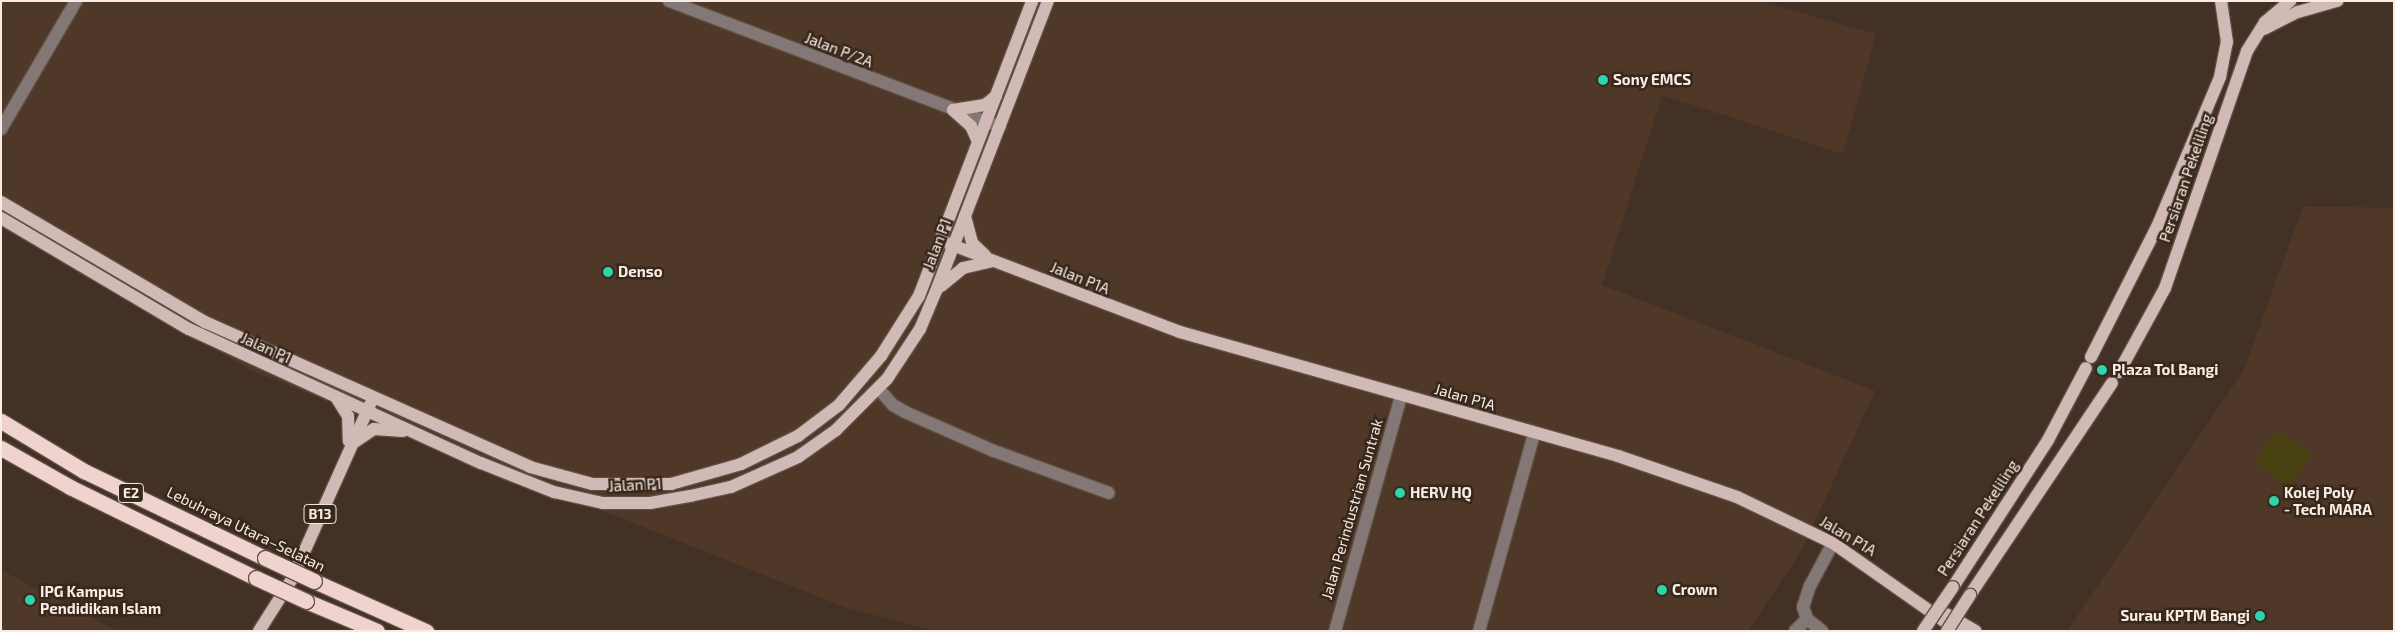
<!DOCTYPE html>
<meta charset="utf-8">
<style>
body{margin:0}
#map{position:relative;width:2395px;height:632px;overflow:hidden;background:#433125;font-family:"Exo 2",sans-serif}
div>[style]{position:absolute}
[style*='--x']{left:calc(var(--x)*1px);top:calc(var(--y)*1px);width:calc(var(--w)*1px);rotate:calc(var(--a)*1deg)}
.built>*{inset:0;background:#503828}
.green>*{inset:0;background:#484112;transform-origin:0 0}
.roads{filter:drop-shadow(1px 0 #604f44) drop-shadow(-1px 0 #604f44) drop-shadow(0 1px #604f44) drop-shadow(0 -1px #604f44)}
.minor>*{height:12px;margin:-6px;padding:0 6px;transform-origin:6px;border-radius:6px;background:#847876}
.major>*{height:12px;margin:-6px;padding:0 6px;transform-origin:6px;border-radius:6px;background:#d1bab5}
.highway>*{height:15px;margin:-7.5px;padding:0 7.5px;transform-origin:7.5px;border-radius:7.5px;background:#f0d3ce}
.bridges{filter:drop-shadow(1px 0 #604f44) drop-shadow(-1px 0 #604f44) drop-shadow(0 1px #604f44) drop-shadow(0 -1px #604f44)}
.major-bridge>*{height:12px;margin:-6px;padding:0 6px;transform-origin:6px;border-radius:6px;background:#d1bab5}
.highway-bridge>*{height:15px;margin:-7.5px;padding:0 7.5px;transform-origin:7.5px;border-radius:7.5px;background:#f0d3ce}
.dots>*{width:14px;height:14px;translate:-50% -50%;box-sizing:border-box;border:2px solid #38271b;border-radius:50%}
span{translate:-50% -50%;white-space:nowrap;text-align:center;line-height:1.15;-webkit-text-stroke:5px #38271b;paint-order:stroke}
.shield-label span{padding:1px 4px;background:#38271b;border:1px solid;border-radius:4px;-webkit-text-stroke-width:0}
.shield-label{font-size:14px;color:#f8ece4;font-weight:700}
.street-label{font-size:15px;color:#f8ece4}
.poi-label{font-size:15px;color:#f8ece4;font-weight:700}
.left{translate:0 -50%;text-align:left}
.right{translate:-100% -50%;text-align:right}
.frame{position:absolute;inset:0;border:2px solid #f8ece4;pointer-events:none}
</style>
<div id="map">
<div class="built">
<i style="clip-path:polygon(1px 1px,1759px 1px,1876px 34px,1843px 154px,1662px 95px,1602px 285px,1875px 391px,1801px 551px,1748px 631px,936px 631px,847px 608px,252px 371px,1px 225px)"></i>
<i style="clip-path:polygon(2303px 206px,2394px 208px,2394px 631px,2067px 631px,2244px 370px)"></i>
<i style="clip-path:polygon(1px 570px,117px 631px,1px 631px)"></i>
</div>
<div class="green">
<i style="left:2277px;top:430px;width:42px;height:40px;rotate:34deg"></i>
</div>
<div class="roads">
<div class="minor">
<i style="--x:669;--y:1;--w:354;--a:20.8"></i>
<i style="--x:1;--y:129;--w:148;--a:-59.6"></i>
<i style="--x:878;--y:388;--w:23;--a:49"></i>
<i style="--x:893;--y:405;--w:14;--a:30"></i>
<i style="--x:905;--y:412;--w:97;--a:23.7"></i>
<i style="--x:994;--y:451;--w:122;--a:20.1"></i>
<i style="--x:1335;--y:631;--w:244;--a:-74.3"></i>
<i style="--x:1479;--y:631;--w:205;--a:-74.4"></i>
<i style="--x:1795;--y:631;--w:17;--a:-45"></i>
<i style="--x:1822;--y:631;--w:19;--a:-141"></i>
<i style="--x:1807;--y:619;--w:13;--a:-108"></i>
<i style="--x:1803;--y:607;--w:22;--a:-72"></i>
<i style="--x:1810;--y:586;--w:49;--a:-61.9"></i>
</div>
<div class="major">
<i style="--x:2264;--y:29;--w:38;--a:-27"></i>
<i style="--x:2298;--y:12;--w:41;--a:-15.8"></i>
<i style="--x:953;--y:110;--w:32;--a:-9"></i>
<i style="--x:985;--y:105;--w:14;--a:-39"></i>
<i style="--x:953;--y:110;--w:24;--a:42"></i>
<i style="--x:971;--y:126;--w:17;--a:66"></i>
<i style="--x:1;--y:202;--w:237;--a:30.5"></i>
<i style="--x:205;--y:322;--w:356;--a:24"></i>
<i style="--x:530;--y:467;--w:64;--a:15.3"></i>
<i style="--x:592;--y:484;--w:79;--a:0"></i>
<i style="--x:671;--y:484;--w:73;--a:-15.9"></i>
<i style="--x:741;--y:464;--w:64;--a:-26.2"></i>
<i style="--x:798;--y:436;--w:51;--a:-37.1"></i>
<i style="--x:839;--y:405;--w:65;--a:-49.4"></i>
<i style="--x:881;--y:356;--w:71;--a:-57.7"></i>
<i style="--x:919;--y:296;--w:316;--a:-69"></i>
<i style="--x:965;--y:216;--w:28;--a:75"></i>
<i style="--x:972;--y:243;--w:18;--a:43"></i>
<i style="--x:1;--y:218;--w:218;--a:30.6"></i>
<i style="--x:189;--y:329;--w:321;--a:24.7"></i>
<i style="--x:481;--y:463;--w:79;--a:21.7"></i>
<i style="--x:554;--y:492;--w:50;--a:12.7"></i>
<i style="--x:603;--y:503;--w:47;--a:0"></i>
<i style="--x:650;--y:503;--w:41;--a:-9.9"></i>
<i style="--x:690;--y:496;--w:42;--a:-12.4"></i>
<i style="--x:731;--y:487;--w:73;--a:-24.1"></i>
<i style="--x:798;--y:457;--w:47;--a:-35.4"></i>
<i style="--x:836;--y:430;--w:72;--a:-45"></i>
<i style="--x:887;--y:379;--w:60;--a:-56.6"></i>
<i style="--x:920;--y:329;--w:41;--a:-67.2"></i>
<i style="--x:936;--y:291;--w:311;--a:-68.9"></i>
<i style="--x:947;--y:243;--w:249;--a:20.9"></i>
<i style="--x:1180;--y:332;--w:455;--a:15.8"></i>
<i style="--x:1618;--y:456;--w:126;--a:19"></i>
<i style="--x:1737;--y:497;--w:106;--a:25.6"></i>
<i style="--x:1833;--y:543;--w:153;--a:35.1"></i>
<i style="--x:941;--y:286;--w:28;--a:-39"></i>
<i style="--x:963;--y:268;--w:31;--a:-13"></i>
<i style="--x:2091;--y:357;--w:146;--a:-63.1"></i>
<i style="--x:2157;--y:227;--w:163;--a:-67.2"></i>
<i style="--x:2220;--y:77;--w:36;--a:-79"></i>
<i style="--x:2227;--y:42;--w:41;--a:-98.3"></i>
<i style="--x:2119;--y:372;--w:96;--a:-61.3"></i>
<i style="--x:2165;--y:288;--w:251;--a:-70.9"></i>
<i style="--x:2247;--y:51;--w:34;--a:-58"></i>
<i style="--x:2265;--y:22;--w:33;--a:-40"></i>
<i style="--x:336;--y:397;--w:22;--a:58"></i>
<i style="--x:348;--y:416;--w:25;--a:88"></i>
<i style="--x:353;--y:443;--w:25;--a:-34"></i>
<i style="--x:374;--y:429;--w:29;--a:4"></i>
<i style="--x:1953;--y:587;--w:175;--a:-57.1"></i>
<i style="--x:2048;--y:440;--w:81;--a:-62.2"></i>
<i style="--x:1970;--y:595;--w:255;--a:-56.2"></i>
<i style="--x:1946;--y:614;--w:34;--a:30"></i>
<i style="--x:259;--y:631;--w:62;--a:-57.6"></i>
<i style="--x:292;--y:579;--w:191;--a:-65.9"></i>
</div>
<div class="highway">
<i style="--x:1;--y:421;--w:97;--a:31.1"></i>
<i style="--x:84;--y:471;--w:201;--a:25.7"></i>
<i style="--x:1;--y:448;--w:79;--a:29.5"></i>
<i style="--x:70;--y:487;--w:207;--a:26.1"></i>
<i style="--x:314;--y:581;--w:123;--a:24.1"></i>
<i style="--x:306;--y:601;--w:77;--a:22.9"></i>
</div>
</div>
<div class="bridges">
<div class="major-bridge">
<i style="--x:1923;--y:631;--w:53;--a:-55.7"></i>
<i style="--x:1947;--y:631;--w:43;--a:-57.4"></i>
</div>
<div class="highway-bridge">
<i style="--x:265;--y:558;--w:54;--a:25.1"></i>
<i style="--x:256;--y:578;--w:55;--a:24.7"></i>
</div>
</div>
<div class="dots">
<i style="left:1603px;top:80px;background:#2cd5ab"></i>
<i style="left:608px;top:272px;background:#2cd5ab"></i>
<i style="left:2102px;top:370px;background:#2cd5ab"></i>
<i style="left:1400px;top:493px;background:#2cd5ab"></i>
<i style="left:2274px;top:501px;background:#2cd5ab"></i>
<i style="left:1662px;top:590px;background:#2cd5ab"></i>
<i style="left:30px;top:600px;background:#2cd5ab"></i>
<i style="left:2260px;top:616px;background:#2cd5ab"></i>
</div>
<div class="shield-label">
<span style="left:131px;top:493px">E2</span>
<span style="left:320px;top:514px">B13</span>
</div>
<div class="street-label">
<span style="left:839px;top:50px;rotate:21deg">Jalan P/2A</span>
<span style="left:2186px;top:178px;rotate:-71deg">Persiaran Pekeliling</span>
<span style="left:937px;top:244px;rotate:-69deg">Jalan P1</span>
<span style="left:1080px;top:278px;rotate:22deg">Jalan P1A</span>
<span style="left:266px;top:348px;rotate:24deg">Jalan P1</span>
<span style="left:1465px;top:397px;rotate:16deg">Jalan P1A</span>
<span style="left:635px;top:485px;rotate:-3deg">Jalan P1</span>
<span style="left:1352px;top:509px;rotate:-74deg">Jalan Perindustrian Suntrak</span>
<span style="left:1978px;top:518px;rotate:-57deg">Persiaran Pekeliling</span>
<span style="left:246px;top:529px;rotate:26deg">Lebuhraya Utara–Selatan</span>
<span style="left:1848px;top:536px;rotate:31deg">Jalan P1A</span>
</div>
<div class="poi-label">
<span class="left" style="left:1613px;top:80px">Sony EMCS</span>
<span class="left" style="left:618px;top:272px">Denso</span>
<span class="left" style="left:2112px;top:370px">Plaza Tol Bangi</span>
<span class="left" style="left:2284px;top:501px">Kolej Poly<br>- Tech MARA</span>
<span class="left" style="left:1410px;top:493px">HERV HQ</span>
<span class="left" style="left:1672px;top:590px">Crown</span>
<span class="left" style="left:40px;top:600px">IPG Kampus<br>Pendidikan Islam</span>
<span class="right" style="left:2250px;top:616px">Surau KPTM Bangi</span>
</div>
<div class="frame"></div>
</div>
